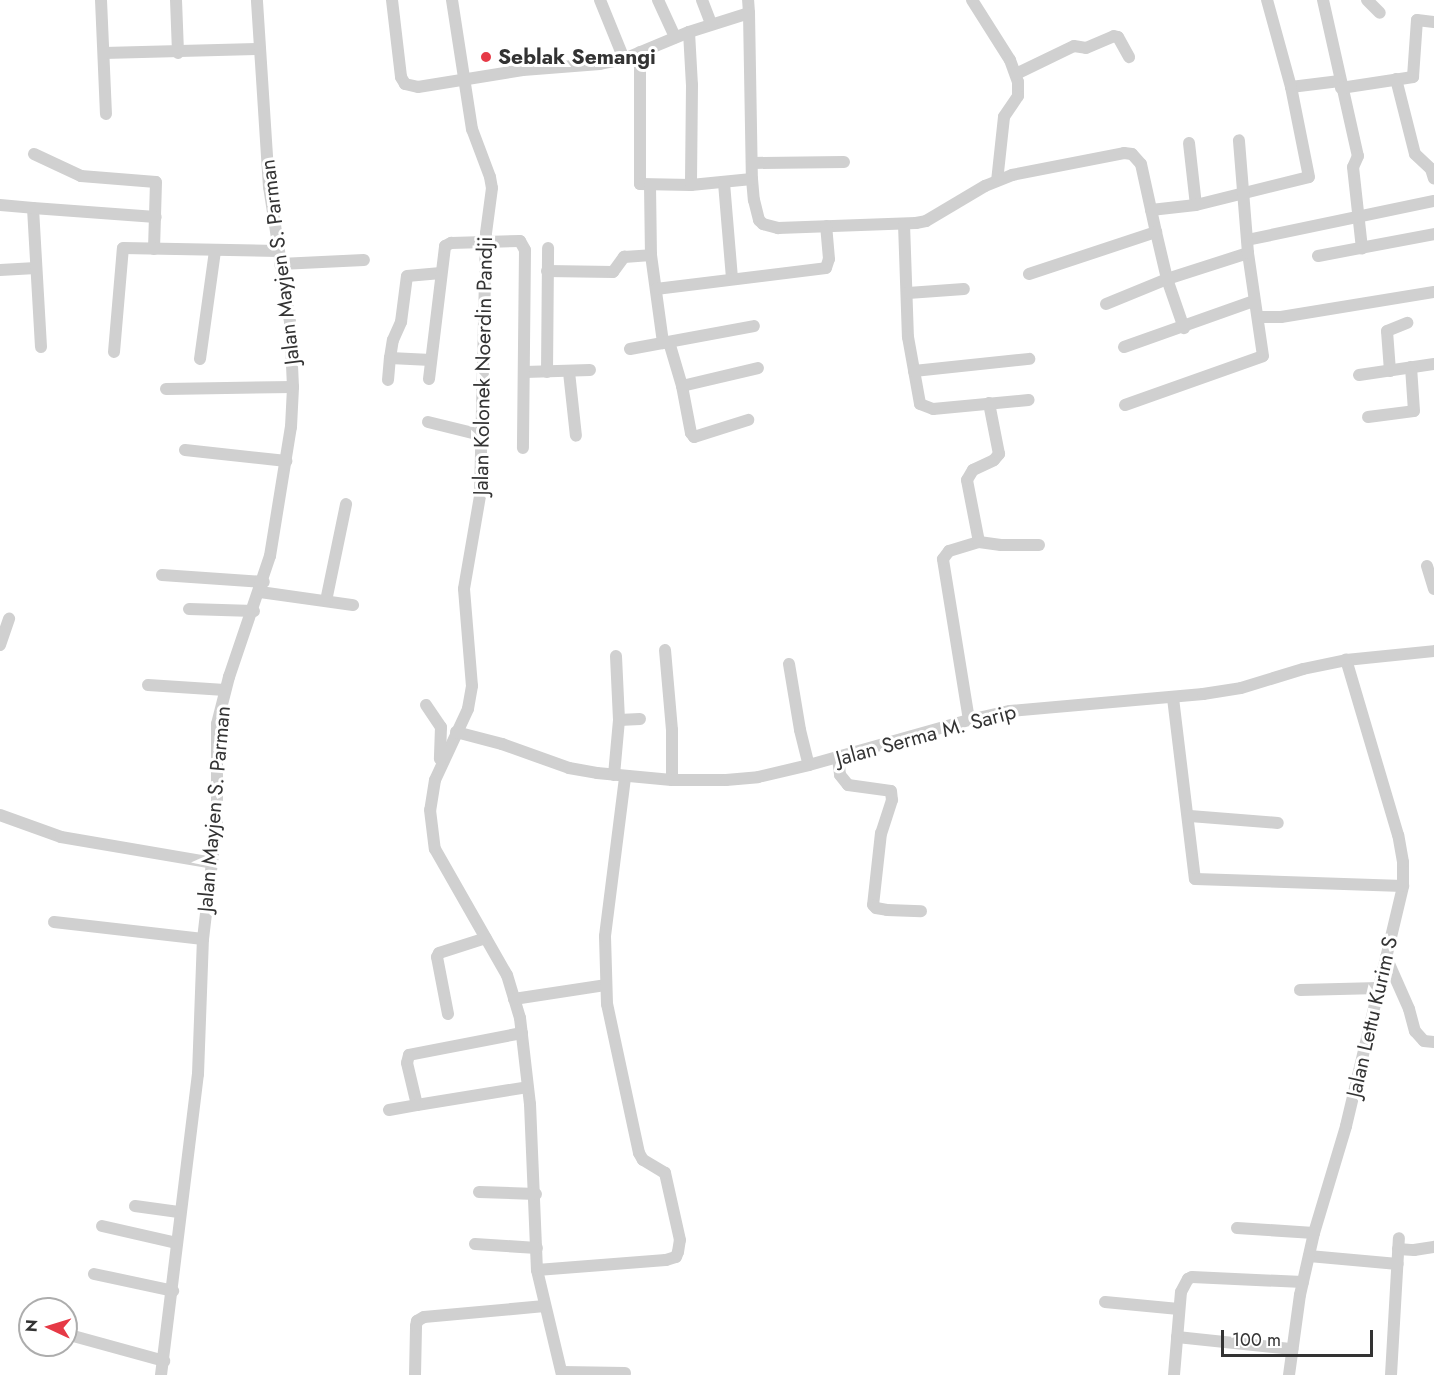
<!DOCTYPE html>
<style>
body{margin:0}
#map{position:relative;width:1434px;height:1375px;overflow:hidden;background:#fff;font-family:Jost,sans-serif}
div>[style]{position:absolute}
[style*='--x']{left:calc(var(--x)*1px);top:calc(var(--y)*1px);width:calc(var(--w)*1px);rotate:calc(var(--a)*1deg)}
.minor>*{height:12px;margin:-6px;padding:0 6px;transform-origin:6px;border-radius:6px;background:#d0d0d0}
.dots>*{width:16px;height:16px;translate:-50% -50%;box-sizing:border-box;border:3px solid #fff;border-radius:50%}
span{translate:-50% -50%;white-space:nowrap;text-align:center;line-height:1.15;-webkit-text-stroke:6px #fff;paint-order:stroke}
.poi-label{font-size:21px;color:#333;font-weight:700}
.left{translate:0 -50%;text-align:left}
.street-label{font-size:21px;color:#333}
.north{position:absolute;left:18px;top:1297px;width:60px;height:60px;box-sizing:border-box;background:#fff;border:2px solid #adadad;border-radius:50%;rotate:274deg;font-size:16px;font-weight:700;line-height:24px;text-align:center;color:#333}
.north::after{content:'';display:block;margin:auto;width:21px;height:27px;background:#e63946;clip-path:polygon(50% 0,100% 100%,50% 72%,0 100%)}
.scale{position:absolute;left:1221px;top:1330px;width:152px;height:27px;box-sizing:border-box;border:3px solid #333;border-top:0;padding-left:8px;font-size:18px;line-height:21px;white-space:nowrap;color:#333;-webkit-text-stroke:4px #fff;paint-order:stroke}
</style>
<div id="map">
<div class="minor">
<i style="--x:101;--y:0;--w:114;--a:87.5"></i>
<i style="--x:176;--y:0;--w:53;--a:87.8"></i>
<i style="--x:392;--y:0;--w:78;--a:83.3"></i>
<i style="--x:401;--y:77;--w:8;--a:60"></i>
<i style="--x:405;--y:84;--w:13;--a:13"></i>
<i style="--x:418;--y:87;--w:106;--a:-9.2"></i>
<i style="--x:523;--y:70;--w:77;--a:-4.5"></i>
<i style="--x:600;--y:64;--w:25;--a:-12"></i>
<i style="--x:624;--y:59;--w:70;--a:-22.6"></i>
<i style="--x:689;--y:32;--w:63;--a:-17.6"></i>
<i style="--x:749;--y:13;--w:13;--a:-94"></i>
<i style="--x:452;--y:0;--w:131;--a:81.2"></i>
<i style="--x:472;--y:129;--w:51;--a:69.4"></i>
<i style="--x:490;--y:177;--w:11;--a:80"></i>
<i style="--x:492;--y:188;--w:45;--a:97.6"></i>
<i style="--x:486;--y:233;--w:263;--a:91.3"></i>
<i style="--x:480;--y:496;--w:94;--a:99.8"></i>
<i style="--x:464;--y:589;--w:97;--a:85.3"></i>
<i style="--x:472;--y:686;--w:23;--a:100"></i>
<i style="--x:468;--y:709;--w:78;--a:114.9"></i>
<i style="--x:435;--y:780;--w:30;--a:99"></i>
<i style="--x:430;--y:810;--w:39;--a:83"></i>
<i style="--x:435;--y:849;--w:145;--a:60.3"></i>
<i style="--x:507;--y:975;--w:45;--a:73.2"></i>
<i style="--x:520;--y:1018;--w:87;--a:83.4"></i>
<i style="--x:530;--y:1104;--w:166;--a:87.6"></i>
<i style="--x:537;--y:1270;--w:108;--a:76.6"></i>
<i style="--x:600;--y:0;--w:64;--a:67.9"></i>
<i style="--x:658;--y:0;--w:41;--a:65.3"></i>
<i style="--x:702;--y:0;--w:26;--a:69"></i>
<i style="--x:972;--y:0;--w:71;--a:57.7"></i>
<i style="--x:1010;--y:60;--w:23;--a:70"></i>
<i style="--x:1018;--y:82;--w:14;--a:90"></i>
<i style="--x:1018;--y:96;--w:25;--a:124"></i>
<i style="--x:1004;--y:117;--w:64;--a:96.2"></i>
<i style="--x:1323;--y:0;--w:160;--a:77.4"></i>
<i style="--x:1358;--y:156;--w:12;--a:114"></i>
<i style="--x:1353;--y:167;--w:82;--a:83.7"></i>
<i style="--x:1367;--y:0;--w:18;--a:45"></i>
<i style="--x:749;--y:13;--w:166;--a:89"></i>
<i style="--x:752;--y:179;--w:21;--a:85"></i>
<i style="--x:754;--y:200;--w:21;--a:76"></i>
<i style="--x:759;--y:220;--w:6;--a:45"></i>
<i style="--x:763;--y:224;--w:16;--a:15"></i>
<i style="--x:778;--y:228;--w:138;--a:-2.1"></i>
<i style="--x:916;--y:223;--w:10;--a:-11"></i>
<i style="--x:926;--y:221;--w:69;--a:-30.7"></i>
<i style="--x:985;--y:186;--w:29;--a:-22"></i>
<i style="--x:1012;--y:175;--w:114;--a:-11.1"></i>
<i style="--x:1124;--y:153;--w:8;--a:7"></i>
<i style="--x:1132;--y:154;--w:13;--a:48"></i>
<i style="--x:1141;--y:164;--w:70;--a:77.6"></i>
<i style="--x:689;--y:32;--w:53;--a:86.8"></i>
<i style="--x:692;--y:85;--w:100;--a:90.6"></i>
<i style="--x:640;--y:52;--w:132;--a:90"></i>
<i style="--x:640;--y:184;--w:51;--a:1.1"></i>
<i style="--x:691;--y:185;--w:61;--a:-5.6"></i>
<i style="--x:104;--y:53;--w:156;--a:-1.5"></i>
<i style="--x:1016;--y:74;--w:64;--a:-25.8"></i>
<i style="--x:1074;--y:46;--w:12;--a:9"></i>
<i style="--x:1086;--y:48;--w:30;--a:-23"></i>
<i style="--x:1114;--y:36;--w:4;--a:14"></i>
<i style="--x:1118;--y:37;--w:23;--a:61"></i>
<i style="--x:1396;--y:79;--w:77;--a:75.8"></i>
<i style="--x:1415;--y:154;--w:22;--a:43"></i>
<i style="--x:1431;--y:169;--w:10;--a:73"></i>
<i style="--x:1291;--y:87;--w:49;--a:-7"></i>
<i style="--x:1341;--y:88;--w:73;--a:-8.7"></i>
<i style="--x:1413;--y:77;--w:57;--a:-86"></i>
<i style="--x:1417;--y:20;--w:17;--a:7"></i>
<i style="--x:1189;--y:143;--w:62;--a:83.6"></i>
<i style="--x:34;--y:154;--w:52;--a:25.1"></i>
<i style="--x:81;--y:176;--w:75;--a:4.6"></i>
<i style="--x:156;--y:182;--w:67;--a:91.7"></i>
<i style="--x:752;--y:163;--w:92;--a:-0.6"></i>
<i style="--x:724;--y:183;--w:96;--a:85.2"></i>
<i style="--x:650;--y:185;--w:70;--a:89.2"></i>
<i style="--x:651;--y:255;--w:89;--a:82.2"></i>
<i style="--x:0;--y:205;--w:33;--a:5"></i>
<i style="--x:1151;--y:210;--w:45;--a:-6.3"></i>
<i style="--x:1196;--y:205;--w:116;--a:-13.9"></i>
<i style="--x:1309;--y:177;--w:92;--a:-101.3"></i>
<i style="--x:1291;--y:87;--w:90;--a:-105.4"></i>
<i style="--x:904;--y:224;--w:113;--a:88"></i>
<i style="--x:908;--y:337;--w:68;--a:79.8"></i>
<i style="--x:920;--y:404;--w:14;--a:21"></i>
<i style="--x:933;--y:409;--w:96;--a:-5.4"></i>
<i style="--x:1247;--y:240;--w:191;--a:-11.8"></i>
<i style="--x:1318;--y:256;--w:118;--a:-10.7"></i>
<i style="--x:280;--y:264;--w:84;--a:-2.7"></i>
<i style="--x:0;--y:270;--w:36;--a:-3"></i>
<i style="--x:547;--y:271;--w:66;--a:0.9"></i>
<i style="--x:613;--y:272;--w:19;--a:-54"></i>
<i style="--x:624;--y:257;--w:27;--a:-4"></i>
<i style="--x:1029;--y:274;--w:134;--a:-18.3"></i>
<i style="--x:1156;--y:232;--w:48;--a:76.8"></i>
<i style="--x:1167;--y:279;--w:52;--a:70.9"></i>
<i style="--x:656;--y:289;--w:171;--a:-7"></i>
<i style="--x:826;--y:268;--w:9;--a:-72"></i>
<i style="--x:829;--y:259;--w:33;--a:-95"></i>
<i style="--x:908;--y:293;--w:56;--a:-4.1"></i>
<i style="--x:1106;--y:304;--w:66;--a:-22.3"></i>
<i style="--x:1167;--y:279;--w:85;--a:-17.8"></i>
<i style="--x:1259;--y:317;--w:22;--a:0"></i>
<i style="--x:1281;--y:317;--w:155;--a:-9.3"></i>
<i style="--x:669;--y:342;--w:46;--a:73.5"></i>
<i style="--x:682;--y:386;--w:48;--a:79.2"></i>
<i style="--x:691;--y:433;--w:5;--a:53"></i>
<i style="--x:694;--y:437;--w:57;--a:-17.5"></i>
<i style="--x:41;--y:347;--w:139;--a:-93.3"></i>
<i style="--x:33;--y:208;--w:123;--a:4.2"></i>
<i style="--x:1124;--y:347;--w:138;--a:-19.5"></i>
<i style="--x:630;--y:349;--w:126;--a:-10.5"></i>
<i style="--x:114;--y:352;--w:104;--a:-85.1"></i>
<i style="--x:123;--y:248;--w:155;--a:1.1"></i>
<i style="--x:390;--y:358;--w:18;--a:-81"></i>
<i style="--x:393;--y:340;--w:20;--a:-66"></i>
<i style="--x:401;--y:322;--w:46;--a:-82.6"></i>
<i style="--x:407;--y:276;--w:34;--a:-5"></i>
<i style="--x:200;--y:359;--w:109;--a:-82.1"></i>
<i style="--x:914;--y:371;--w:116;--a:-6"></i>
<i style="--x:1390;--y:371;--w:40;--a:-94.3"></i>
<i style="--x:1387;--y:331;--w:22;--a:-22"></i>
<i style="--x:525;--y:372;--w:65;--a:-1.8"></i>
<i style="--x:547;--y:372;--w:124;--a:-89.5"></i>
<i style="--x:569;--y:372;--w:64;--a:83.8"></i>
<i style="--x:1359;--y:375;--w:76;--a:-8.3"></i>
<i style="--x:429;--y:379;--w:134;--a:-83.1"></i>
<i style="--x:445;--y:246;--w:7;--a:-27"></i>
<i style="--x:451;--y:243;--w:69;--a:-1.7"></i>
<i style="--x:520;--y:241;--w:10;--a:61"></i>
<i style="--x:525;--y:250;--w:198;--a:90.6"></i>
<i style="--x:388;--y:380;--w:22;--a:-85"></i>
<i style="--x:390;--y:358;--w:41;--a:2.8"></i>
<i style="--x:682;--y:386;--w:78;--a:-13.3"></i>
<i style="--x:166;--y:389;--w:127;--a:-0.9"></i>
<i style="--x:1125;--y:405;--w:146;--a:-19.5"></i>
<i style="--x:1263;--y:356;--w:104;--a:-98.3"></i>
<i style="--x:1248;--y:253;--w:113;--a:-94.6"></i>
<i style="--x:1368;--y:417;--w:46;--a:-7.4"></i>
<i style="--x:1414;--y:411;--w:44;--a:-93.9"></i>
<i style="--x:428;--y:422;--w:55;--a:13.8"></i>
<i style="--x:185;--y:450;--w:102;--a:6.2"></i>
<i style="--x:979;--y:542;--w:22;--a:8"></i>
<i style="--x:1001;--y:545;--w:38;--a:0"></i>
<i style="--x:1427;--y:566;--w:24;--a:73"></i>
<i style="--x:162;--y:575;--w:102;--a:3.9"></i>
<i style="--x:260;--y:592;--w:94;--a:8"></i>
<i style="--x:326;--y:601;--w:99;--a:-78.3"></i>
<i style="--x:189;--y:609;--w:65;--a:1.8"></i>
<i style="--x:0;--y:645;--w:28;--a:-71"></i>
<i style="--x:665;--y:650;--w:80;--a:85"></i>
<i style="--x:672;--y:730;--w:50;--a:90"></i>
<i style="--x:789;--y:664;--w:67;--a:80.5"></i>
<i style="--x:800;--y:730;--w:36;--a:76"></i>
<i style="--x:148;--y:685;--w:77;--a:3.7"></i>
<i style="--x:1173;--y:698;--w:182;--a:83.1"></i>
<i style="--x:1195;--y:879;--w:208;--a:1.9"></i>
<i style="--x:426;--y:705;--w:27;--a:56"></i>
<i style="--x:441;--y:727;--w:32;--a:92"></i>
<i style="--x:619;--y:720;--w:21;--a:-3"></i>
<i style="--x:969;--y:720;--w:163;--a:-99.2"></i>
<i style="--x:943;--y:559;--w:10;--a:-53"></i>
<i style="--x:949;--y:551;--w:31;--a:-17"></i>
<i style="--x:979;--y:542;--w:63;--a:-101"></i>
<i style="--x:967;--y:480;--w:12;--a:-59"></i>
<i style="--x:973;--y:470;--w:23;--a:-25"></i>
<i style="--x:994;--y:460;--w:8;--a:-50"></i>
<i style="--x:999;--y:454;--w:52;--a:-101.1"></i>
<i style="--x:456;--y:732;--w:48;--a:14.6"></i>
<i style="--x:502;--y:744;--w:71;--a:19.7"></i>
<i style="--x:569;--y:768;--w:28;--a:10"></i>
<i style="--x:597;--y:773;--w:75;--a:5.3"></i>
<i style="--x:672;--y:780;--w:54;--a:0"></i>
<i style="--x:726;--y:780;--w:32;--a:-5"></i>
<i style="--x:758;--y:777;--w:52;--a:-13.2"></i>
<i style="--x:809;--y:765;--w:166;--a:-15.7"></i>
<i style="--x:969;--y:720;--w:42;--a:-12.4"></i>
<i style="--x:1010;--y:711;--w:194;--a:-5"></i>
<i style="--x:1203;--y:694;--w:38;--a:-9"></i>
<i style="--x:1241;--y:688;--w:65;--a:-17"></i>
<i style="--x:1303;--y:669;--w:44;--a:-11.8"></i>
<i style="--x:1346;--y:660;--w:88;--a:-5.8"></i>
<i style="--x:838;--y:758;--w:17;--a:83"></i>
<i style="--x:840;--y:775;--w:13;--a:51"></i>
<i style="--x:848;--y:785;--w:43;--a:7.9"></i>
<i style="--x:891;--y:791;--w:9;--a:84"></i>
<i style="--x:892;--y:800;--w:35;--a:108"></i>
<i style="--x:881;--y:833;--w:72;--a:96.3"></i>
<i style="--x:873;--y:905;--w:4;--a:45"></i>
<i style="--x:876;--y:908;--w:11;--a:10"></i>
<i style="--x:887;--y:910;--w:34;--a:2"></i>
<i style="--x:614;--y:775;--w:55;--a:-84.8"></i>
<i style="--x:619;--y:720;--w:64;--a:-92.7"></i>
<i style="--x:0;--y:815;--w:65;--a:19.8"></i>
<i style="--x:61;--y:837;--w:154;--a:9.7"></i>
<i style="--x:1190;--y:816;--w:88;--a:4.5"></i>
<i style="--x:54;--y:922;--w:150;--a:6.5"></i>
<i style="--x:1386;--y:957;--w:57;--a:66.1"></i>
<i style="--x:1409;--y:1009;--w:23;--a:75"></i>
<i style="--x:1415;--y:1031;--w:13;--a:48"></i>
<i style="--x:1424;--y:1041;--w:10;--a:6"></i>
<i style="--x:1300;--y:990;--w:79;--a:-1.5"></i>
<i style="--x:514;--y:999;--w:92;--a:-8.7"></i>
<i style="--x:448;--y:1014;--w:58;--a:-100.9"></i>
<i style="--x:437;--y:957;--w:4;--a:-63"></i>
<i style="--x:439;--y:953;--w:49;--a:-17.7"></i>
<i style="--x:522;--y:1033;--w:115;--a:169"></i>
<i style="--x:409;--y:1055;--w:8;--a:104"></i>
<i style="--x:407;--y:1063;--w:43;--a:76.6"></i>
<i style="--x:417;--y:1105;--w:112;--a:-9.2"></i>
<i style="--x:389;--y:1110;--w:28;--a:-10"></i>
<i style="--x:479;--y:1192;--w:57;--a:2"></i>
<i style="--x:135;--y:1206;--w:44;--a:7.8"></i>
<i style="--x:102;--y:1226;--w:76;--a:12.9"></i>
<i style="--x:1237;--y:1228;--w:77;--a:3.7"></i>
<i style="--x:475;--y:1244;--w:62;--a:3.7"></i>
<i style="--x:1398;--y:1249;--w:16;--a:4"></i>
<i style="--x:1414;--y:1250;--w:20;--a:-9"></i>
<i style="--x:1309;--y:1256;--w:89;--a:5.1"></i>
<i style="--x:537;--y:1270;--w:129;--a:-4.4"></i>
<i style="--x:666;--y:1260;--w:10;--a:-17"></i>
<i style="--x:676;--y:1257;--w:5;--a:-68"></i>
<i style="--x:678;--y:1252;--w:12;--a:-81"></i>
<i style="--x:680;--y:1240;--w:69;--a:-102.6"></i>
<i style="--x:665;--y:1173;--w:26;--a:-149"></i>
<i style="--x:643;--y:1160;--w:8;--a:-120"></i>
<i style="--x:639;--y:1153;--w:152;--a:-102.1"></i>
<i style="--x:607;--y:1004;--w:68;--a:-91.7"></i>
<i style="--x:605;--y:936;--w:160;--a:-82.8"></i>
<i style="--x:94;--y:1274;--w:81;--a:12.1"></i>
<i style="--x:1105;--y:1302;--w:74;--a:5.4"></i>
<i style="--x:66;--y:1334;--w:102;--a:15.4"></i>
<i style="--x:1177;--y:1337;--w:116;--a:6"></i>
<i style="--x:562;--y:1372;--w:63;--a:0.9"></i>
<i style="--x:161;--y:1375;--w:303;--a:-83"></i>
<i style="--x:198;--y:1074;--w:135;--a:-87.9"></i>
<i style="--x:203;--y:939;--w:120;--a:-83.3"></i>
<i style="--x:217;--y:820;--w:96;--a:-90"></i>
<i style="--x:217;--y:724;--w:49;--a:-75.7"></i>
<i style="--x:229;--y:677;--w:128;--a:-71.3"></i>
<i style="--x:270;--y:556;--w:131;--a:-80.8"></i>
<i style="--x:291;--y:427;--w:40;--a:-87.1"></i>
<i style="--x:293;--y:387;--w:65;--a:-92.6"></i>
<i style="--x:290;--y:322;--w:137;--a:-98.8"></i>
<i style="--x:269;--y:187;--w:187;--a:-93.7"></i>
<i style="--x:415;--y:1375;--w:49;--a:-88.8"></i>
<i style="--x:416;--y:1326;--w:5;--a:-79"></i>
<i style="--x:417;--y:1321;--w:8;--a:-30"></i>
<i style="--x:424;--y:1317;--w:121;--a:-5.2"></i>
<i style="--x:1174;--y:1375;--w:83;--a:-85.2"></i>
<i style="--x:1181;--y:1292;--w:15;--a:-62"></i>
<i style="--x:1188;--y:1279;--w:4;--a:-27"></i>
<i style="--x:1192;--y:1277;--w:111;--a:2.6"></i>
<i style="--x:1289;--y:1375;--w:81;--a:-82.2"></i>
<i style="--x:1300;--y:1295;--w:64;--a:-77.3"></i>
<i style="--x:1314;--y:1233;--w:112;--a:-73.3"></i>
<i style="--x:1346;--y:1126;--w:247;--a:-76.6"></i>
<i style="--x:1403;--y:886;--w:24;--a:-90"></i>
<i style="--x:1403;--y:862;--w:27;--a:-100"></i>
<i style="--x:1398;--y:835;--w:183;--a:-106.5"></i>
<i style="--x:1391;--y:1375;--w:137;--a:-86.7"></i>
</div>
<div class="dots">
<i style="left:486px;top:57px;background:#e63946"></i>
</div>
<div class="poi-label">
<span class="left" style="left:498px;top:57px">Seblak Semangi</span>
</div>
<div class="street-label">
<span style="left:280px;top:262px;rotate:-97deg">Jalan Mayjen S. Parman</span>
<span style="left:483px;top:366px;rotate:-89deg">Jalan Kolonek Noerdin Pandji</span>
<span style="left:926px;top:735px;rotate:-15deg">Jalan Serma M. Sarip</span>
<span style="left:214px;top:809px;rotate:-85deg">Jalan Mayjen S. Parman</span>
<span style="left:1372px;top:1017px;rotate:-77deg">Jalan Lettu Kurim S</span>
</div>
<div class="north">N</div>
<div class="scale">100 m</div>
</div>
